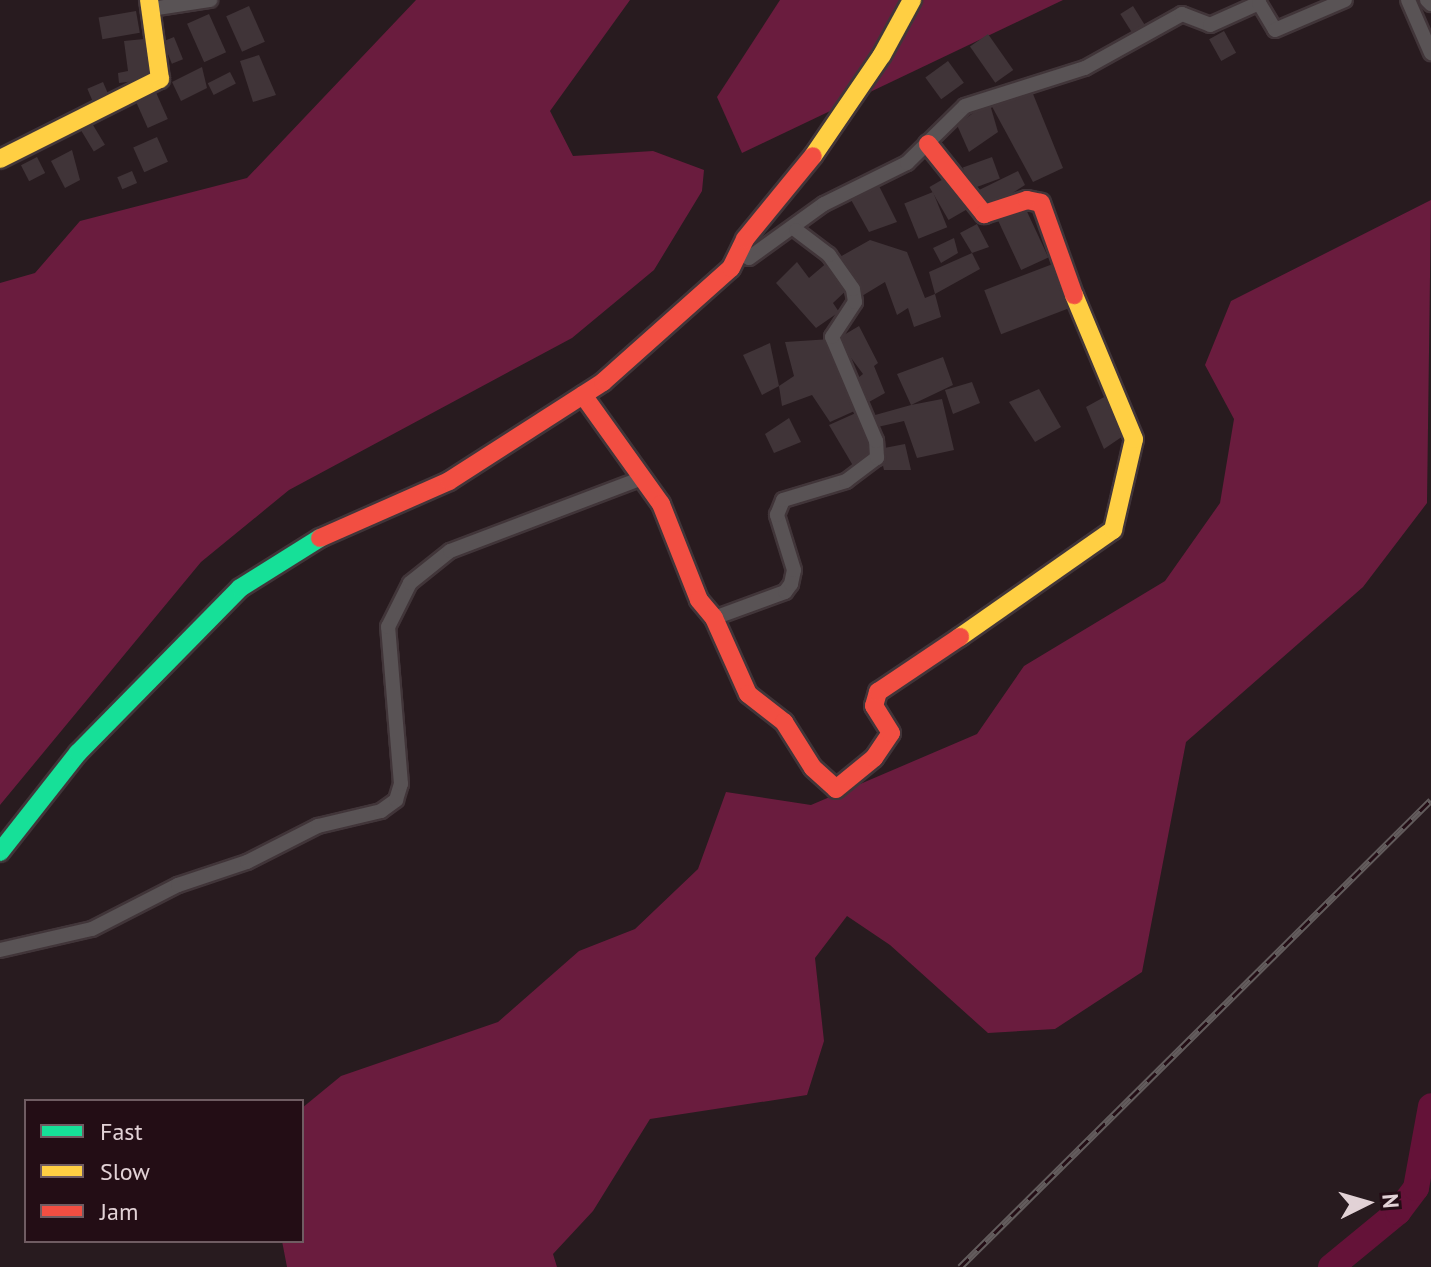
<!DOCTYPE html>
<style>
body{margin:0}
#map{position:relative;width:1431px;height:1267px;overflow:hidden;background:#281b1f;font-family:"PT Sans",sans-serif}
div>[style]{position:absolute}
[style*='--x']{left:calc(var(--x)*1px);top:calc(var(--y)*1px);width:calc(var(--w)*1px);rotate:calc(var(--a)*1deg)}
.forest>*{inset:0;background:#6a1c3e}
.river>*{height:26px;margin:-13px;padding:0 13px;transform-origin:13px;border-radius:13px;background:#641238}
.building>*{inset:0;background:#403438;transform-origin:0 0}
.roads{filter:drop-shadow(2px 0 #413539) drop-shadow(-2px 0 #413539) drop-shadow(0 2px #413539) drop-shadow(0 -2px #413539)}
.street>*{height:14px;margin:-7px;padding:0 7px;transform-origin:7px;border-radius:7px;background:#595355}
.fast>*{height:18px;margin:-9px;padding:0 9px;transform-origin:9px;border-radius:9px;background:#16e098}
.slow>*{height:18px;margin:-9px;padding:0 9px;transform-origin:9px;border-radius:9px;background:#ffcf43}
.jam>*{height:18px;margin:-9px;padding:0 9px;transform-origin:9px;border-radius:9px;background:#f24e42}
.rail>*{height:7px;margin-top:-3.5px;transform-origin:0;background:repeating-linear-gradient(90deg,#230d15 0 12px,#635c5d 0 24px);box-sizing:border-box;border-block:2px solid #635c5d}
span{translate:-50% -50%;white-space:nowrap;text-align:center;line-height:1.15;-webkit-text-stroke:6px #230d15;paint-order:stroke}
.legend{position:absolute;left:24px;top:1099px;width:280px;height:144px;box-sizing:border-box;background:#230d15;border:2px solid #6f5c62;margin:0;padding:10px 14px;list-style:none;font-size:24px;color:#e2d2d6}
.legend li{display:flex;align-items:center;gap:16px;height:40px}
.legend b{width:40px;border:2px solid #6f5c62}
.north{position:absolute;left:1327px;top:1163px;width:80px;height:80px;-webkit-text-stroke:6px #230d15;paint-order:stroke;rotate:85deg;font-size:22px;font-weight:700;line-height:32px;text-align:center;color:#e2d2d6}
.north::after{content:'';display:block;margin:auto;width:28px;height:36px;background:#e2d2d6;clip-path:polygon(50% 0,100% 100%,50% 72%,0 100%)}
</style>
<div id="map">
<div class="forest">
<i style="clip-path:polygon(416px 0,630px 0,550px 111px,573px 156px,653px 151px,704px 170px,702px 191px,654px 270px,572px 338px,289px 490px,201px 562px,0 805px,0 283px,35px 273px,80px 221px,247px 178px)"></i>
<i style="clip-path:polygon(780px 0,1063px 0,742px 153px,717px 97px)"></i>
<i style="clip-path:polygon(1431px 200px,1427px 503px,1363px 587px,1186px 742px,1142px 972px,1055px 1029px,988px 1033px,890px 945px,847px 916px,815px 958px,824px 1041px,807px 1095px,650px 1119px,593px 1211px,553px 1254px,557px 1267px,287px 1267px,282px 1241px,302px 1241px,302px 1108px,341px 1076px,498px 1022px,579px 951px,635px 929px,698px 869px,726px 792px,811px 805px,977px 734px,1024px 666px,1165px 581px,1220px 503px,1234px 419px,1205px 365px,1231px 301px)"></i>
</div>
<div class="river">
<i style="--x:1331;--y:1267;--w:87;--a:-39.4"></i>
<i style="--x:1398;--y:1212;--w:30;--a:-53"></i>
<i style="--x:1416;--y:1188;--w:83;--a:-79.6"></i>
</div>
<div class="building">
<i style="left:249px;top:6px;width:39px;height:25px;rotate:66deg"></i>
<i style="left:1133px;top:6px;width:22px;height:15px;rotate:58deg"></i>
<i style="left:136px;top:11px;width:22px;height:38px;rotate:80deg"></i>
<i style="left:209px;top:14px;width:42px;height:24px;rotate:66deg"></i>
<i style="left:1224px;top:31px;width:25px;height:17px;rotate:61deg"></i>
<i style="left:988px;top:34px;width:44px;height:22px;rotate:55deg"></i>
<i style="left:174px;top:37px;width:24px;height:12px;rotate:68deg"></i>
<i style="clip-path:polygon(144px 39px,150px 79px,119px 83px,118px 73px,128px 71px,124px 41px)"></i>
<i style="clip-path:polygon(259px 55px,276px 95px,253px 102px,240px 61px)"></i>
<i style="left:948px;top:61px;width:27px;height:28px;rotate:54deg"></i>
<i style="clip-path:polygon(202px 67px,207px 88px,181px 101px,172px 82px)"></i>
<i style="left:230px;top:72px;width:13px;height:25px;rotate:63deg"></i>
<i style="left:103px;top:82px;width:15px;height:17px;rotate:67deg"></i>
<i style="left:154px;top:88px;width:34px;height:22px;rotate:66deg"></i>
<i style="clip-path:polygon(1031px 89px,1063px 168px,1033px 182px,989px 101px)"></i>
<i style="clip-path:polygon(989px 101px,998px 132px,969px 152px,957px 125px)"></i>
<i style="left:90px;top:120px;width:29px;height:13px;rotate:59deg"></i>
<i style="left:157px;top:137px;width:27px;height:26px;rotate:66deg"></i>
<i style="clip-path:polygon(72px 150px,80px 180px,65px 188px,51px 161px)"></i>
<i style="left:37px;top:157px;width:18px;height:18px;rotate:63deg"></i>
<i style="left:992px;top:157px;width:23px;height:31px;rotate:70deg"></i>
<i style="left:132px;top:171px;width:13px;height:16px;rotate:67deg"></i>
<i style="clip-path:polygon(1018px 171px,1025px 185px,988px 209px,977px 191px)"></i>
<i style="left:952px;top:174px;width:38px;height:26px;rotate:60deg"></i>
<i style="clip-path:polygon(878px 184px,897px 222px,869px 232px,850px 198px)"></i>
<i style="left:933px;top:192px;width:38px;height:31px;rotate:68deg"></i>
<i style="left:1023px;top:203px;width:60px;height:30px;rotate:65deg"></i>
<i style="clip-path:polygon(977px 224px,989px 247px,972px 253px,960px 233px)"></i>
<i style="clip-path:polygon(954px 238px,958px 253px,941px 263px,933px 248px)"></i>
<i style="clip-path:polygon(870px 240px,907px 252px,925px 298px,935px 294px,941px 317px,914px 327px,908px 308px,897px 315px,885px 282px,862px 296px,838px 258px)"></i>
<i style="clip-path:polygon(972px 253px,980px 269px,935px 294px,929px 272px)"></i>
<i style="clip-path:polygon(829px 261px,850px 287px,833px 303px,839px 312px,816px 328px,776px 283px,797px 262px,809px 278px)"></i>
<i style="left:1058px;top:262px;width:47px;height:79px;rotate:69deg"></i>
<i style="clip-path:polygon(859px 326px,878px 363px,874px 366px,885px 393px,869px 402px,853px 382px,863px 374px,837px 339px)"></i>
<i style="clip-path:polygon(831px 339px,859px 409px,830px 422px,812px 395px,782px 406px,779px 386px,794px 376px,785px 342px)"></i>
<i style="clip-path:polygon(770px 343px,779px 386px,762px 395px,743px 355px)"></i>
<i style="clip-path:polygon(943px 357px,953px 385px,911px 405px,942px 399px,954px 450px,917px 458px,904px 421px,873px 428px,868px 417px,911px 405px,897px 374px)"></i>
<i style="clip-path:polygon(972px 382px,980px 403px,953px 414px,945px 390px)"></i>
<i style="clip-path:polygon(1039px 389px,1061px 427px,1035px 442px,1009px 402px)"></i>
<i style="clip-path:polygon(1106px 396px,1129px 432px,1104px 449px,1086px 407px)"></i>
<i style="clip-path:polygon(858px 412px,874px 452px,855px 469px,829px 425px)"></i>
<i style="clip-path:polygon(789px 418px,801px 442px,774px 453px,765px 434px)"></i>
<i style="clip-path:polygon(905px 444px,911px 470px,884px 470px,879px 449px)"></i>
</div>
<div class="roads">
<div class="street">
<i style="--x:1408;--y:0;--w:58;--a:66.5"></i>
<i style="--x:1427;--y:0;--w:6;--a:45"></i>
<i style="--x:151;--y:9;--w:60;--a:-8.7"></i>
<i style="--x:741;--y:253;--w:9;--a:32"></i>
<i style="--x:749;--y:258;--w:92;--a:-35.8"></i>
<i style="--x:824;--y:204;--w:93;--a:-26.3"></i>
<i style="--x:907;--y:163;--w:81;--a:-44.5"></i>
<i style="--x:965;--y:106;--w:126;--a:-17.6"></i>
<i style="--x:1085;--y:68;--w:111;--a:-29.1"></i>
<i style="--x:1182;--y:14;--w:30;--a:21"></i>
<i style="--x:1210;--y:25;--w:54;--a:-24.2"></i>
<i style="--x:1259;--y:3;--w:31;--a:59"></i>
<i style="--x:1275;--y:30;--w:76;--a:-23.2"></i>
<i style="--x:714;--y:618;--w:76;--a:-20.1"></i>
<i style="--x:785;--y:592;--w:10;--a:-53"></i>
<i style="--x:791;--y:584;--w:14;--a:-78"></i>
<i style="--x:794;--y:570;--w:58;--a:-107.2"></i>
<i style="--x:777;--y:515;--w:16;--a:-68"></i>
<i style="--x:783;--y:500;--w:66;--a:-16.8"></i>
<i style="--x:846;--y:481;--w:39;--a:-37"></i>
<i style="--x:877;--y:458;--w:17;--a:-93"></i>
<i style="--x:876;--y:441;--w:113;--a:-112.9"></i>
<i style="--x:832;--y:337;--w:42;--a:-56.7"></i>
<i style="--x:855;--y:302;--w:13;--a:-99"></i>
<i style="--x:853;--y:289;--w:42;--a:-125.2"></i>
<i style="--x:829;--y:255;--w:41;--a:-142.9"></i>
<i style="--x:0;--y:950;--w:94;--a:-12.9"></i>
<i style="--x:92;--y:929;--w:97;--a:-27.1"></i>
<i style="--x:178;--y:885;--w:73;--a:-18.4"></i>
<i style="--x:247;--y:862;--w:80;--a:-26.9"></i>
<i style="--x:318;--y:826;--w:65;--a:-13.4"></i>
<i style="--x:381;--y:811;--w:19;--a:-36"></i>
<i style="--x:396;--y:800;--w:17;--a:-73"></i>
<i style="--x:401;--y:784;--w:158;--a:-94.7"></i>
<i style="--x:388;--y:627;--w:49;--a:-63.4"></i>
<i style="--x:410;--y:583;--w:51;--a:-38.7"></i>
<i style="--x:450;--y:551;--w:205;--a:-20.8"></i>
</div>
<div class="fast">
<i style="--x:0;--y:852;--w:126;--a:-51.8"></i>
<i style="--x:78;--y:753;--w:231;--a:-45.5"></i>
<i style="--x:240;--y:588;--w:94;--a:-32"></i>
</div>
<div class="slow">
<i style="--x:813;--y:156;--w:122;--a:-55.7"></i>
<i style="--x:882;--y:55;--w:63;--a:-61.4"></i>
<i style="--x:0;--y:159;--w:179;--a:-26.6"></i>
<i style="--x:160;--y:79;--w:80;--a:-97.9"></i>
<i style="--x:960;--y:637;--w:187;--a:-35"></i>
<i style="--x:1113;--y:530;--w:93;--a:-77"></i>
<i style="--x:1134;--y:439;--w:156;--a:-112.6"></i>
</div>
<div class="jam">
<i style="--x:928;--y:144;--w:90;--a:51.3"></i>
<i style="--x:984;--y:214;--w:45;--a:-18"></i>
<i style="--x:1027;--y:200;--w:14;--a:12"></i>
<i style="--x:1041;--y:203;--w:98;--a:70.3"></i>
<i style="--x:583;--y:395;--w:134;--a:54.4"></i>
<i style="--x:661;--y:504;--w:103;--a:68.4"></i>
<i style="--x:699;--y:600;--w:23;--a:50"></i>
<i style="--x:714;--y:618;--w:83;--a:65.9"></i>
<i style="--x:748;--y:694;--w:46;--a:37.9"></i>
<i style="--x:784;--y:722;--w:54;--a:57.8"></i>
<i style="--x:813;--y:768;--w:31;--a:42"></i>
<i style="--x:836;--y:789;--w:49;--a:-39.2"></i>
<i style="--x:874;--y:758;--w:30;--a:-56"></i>
<i style="--x:891;--y:733;--w:32;--a:-122"></i>
<i style="--x:874;--y:706;--w:15;--a:-74"></i>
<i style="--x:878;--y:692;--w:99;--a:-33.9"></i>
<i style="--x:320;--y:538;--w:141;--a:-23.8"></i>
<i style="--x:449;--y:481;--w:183;--a:-32.7"></i>
<i style="--x:603;--y:382;--w:171;--a:-41.7"></i>
<i style="--x:731;--y:268;--w:32;--a:-64"></i>
<i style="--x:745;--y:239;--w:107;--a:-50.7"></i>
</div>
</div>
<div class="rail">
<i style="--x:960;--y:1267;--w:663;--a:-44.76"></i>
</div>
<ul class="legend">
<li><b style="height:10px;background:#16e098"></b>Fast</li>
<li><b style="height:10px;background:#ffcf43"></b>Slow</li>
<li><b style="height:10px;background:#f24e42"></b>Jam</li>
</ul>
<div class="north">N</div>
</div>
